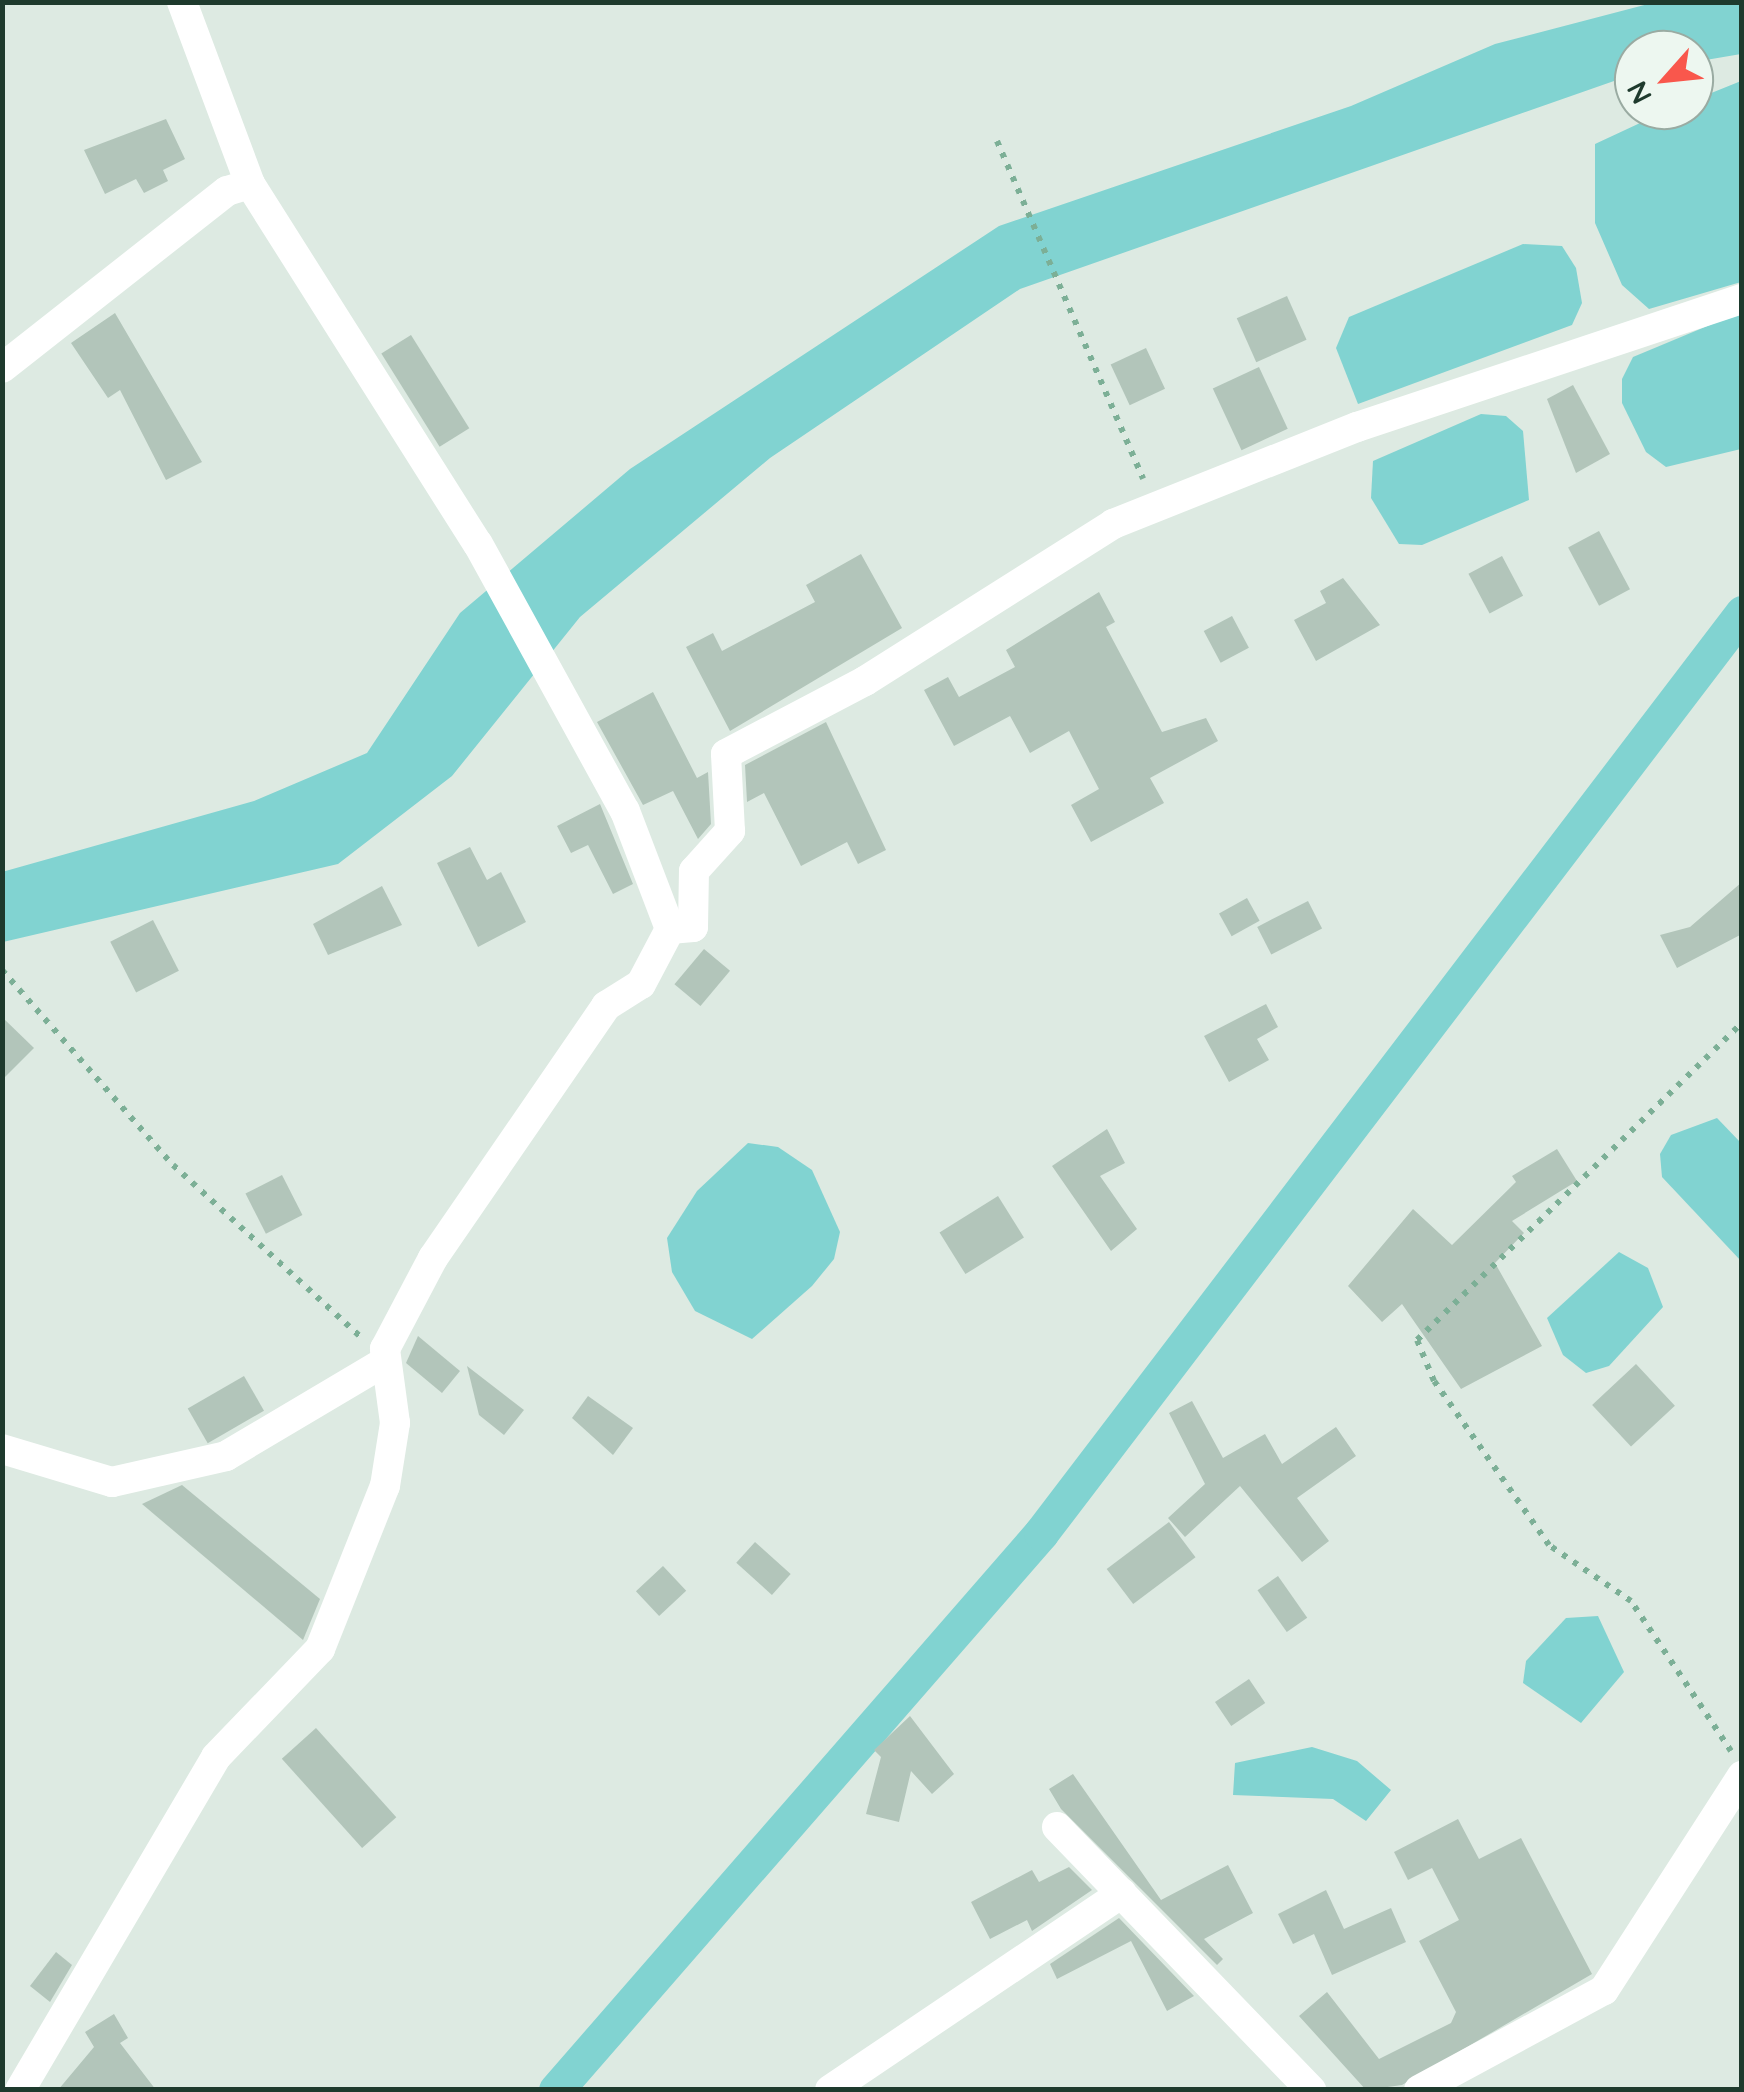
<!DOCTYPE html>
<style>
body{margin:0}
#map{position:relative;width:1744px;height:2092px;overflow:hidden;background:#ddeae2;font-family:Quicksand,sans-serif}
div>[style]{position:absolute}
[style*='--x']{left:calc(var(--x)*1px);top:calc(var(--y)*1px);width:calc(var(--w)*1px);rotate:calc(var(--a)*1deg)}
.water>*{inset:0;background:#81d3d1}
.canal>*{height:35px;margin:-17.5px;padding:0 17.5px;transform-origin:17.5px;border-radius:17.5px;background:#81d3d1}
.building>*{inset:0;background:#b2c5ba;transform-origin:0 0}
.path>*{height:6px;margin-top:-3px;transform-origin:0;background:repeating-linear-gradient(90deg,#7caf96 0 5px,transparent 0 13px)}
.minor>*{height:30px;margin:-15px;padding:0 15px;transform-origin:15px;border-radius:15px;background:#fff}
span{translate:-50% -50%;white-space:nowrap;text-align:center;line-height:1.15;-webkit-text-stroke:10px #edf7f0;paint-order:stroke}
.frame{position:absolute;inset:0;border:5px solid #1e3a2d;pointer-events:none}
.north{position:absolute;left:1614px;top:30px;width:100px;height:100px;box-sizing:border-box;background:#edf7f0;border:2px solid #9aaba2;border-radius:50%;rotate:243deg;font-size:28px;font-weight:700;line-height:40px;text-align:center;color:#1e3a2d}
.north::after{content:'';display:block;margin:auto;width:35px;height:45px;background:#f9574c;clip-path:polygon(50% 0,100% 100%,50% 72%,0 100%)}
</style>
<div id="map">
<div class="water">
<i style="clip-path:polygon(1652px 3px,1741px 3px,1741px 54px,1694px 62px,1694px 50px,1634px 50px,1634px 74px,1020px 289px,770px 458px,580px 617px,452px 776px,338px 864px,3px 942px,2px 872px,254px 801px,367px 753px,460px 613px,630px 469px,999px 226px,1351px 106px,1495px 44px)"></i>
<i style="clip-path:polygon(1741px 81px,1741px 282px,1649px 309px,1622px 285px,1595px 223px,1595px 144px,1668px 110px,1694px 110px,1694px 100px)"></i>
<i style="clip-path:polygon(1523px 244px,1562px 246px,1576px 268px,1582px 303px,1572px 325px,1358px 404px,1336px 348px,1349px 317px)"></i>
<i style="clip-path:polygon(1741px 312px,1741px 449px,1666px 467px,1646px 452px,1622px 403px,1622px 379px,1633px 357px)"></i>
<i style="clip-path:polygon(1481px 414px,1506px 416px,1523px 431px,1529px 500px,1422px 545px,1399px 544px,1371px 498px,1373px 461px)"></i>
<i style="clip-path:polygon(1717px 1118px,1741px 1143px,1741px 1261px,1662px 1177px,1660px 1154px,1671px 1135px)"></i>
<i style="clip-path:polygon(748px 1143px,778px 1147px,812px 1170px,840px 1232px,834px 1259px,812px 1286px,752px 1339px,695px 1311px,672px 1272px,667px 1238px,697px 1191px)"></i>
<i style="clip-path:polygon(1619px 1252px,1648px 1268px,1663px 1307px,1609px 1366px,1586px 1373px,1563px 1355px,1547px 1318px)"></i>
<i style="clip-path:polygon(1598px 1616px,1624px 1672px,1581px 1723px,1523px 1683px,1526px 1661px,1566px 1618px)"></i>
<i style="clip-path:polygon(1312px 1747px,1357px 1761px,1391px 1790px,1366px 1821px,1333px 1799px,1233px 1795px,1235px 1763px)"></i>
</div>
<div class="canal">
<i style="--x:556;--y:2090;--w:739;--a:-48.95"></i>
<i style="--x:1041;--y:1533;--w:1157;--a:-52.69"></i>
</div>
<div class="building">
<i style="clip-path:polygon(166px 119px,185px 159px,163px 170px,168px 181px,144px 193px,136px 179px,105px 194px,84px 150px)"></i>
<i style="left:1287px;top:296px;width:48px;height:55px;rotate:66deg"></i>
<i style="clip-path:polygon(115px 313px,202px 462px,166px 480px,120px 390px,108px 398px,71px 343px)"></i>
<i style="left:411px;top:335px;width:110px;height:35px;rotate:58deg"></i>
<i style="left:1146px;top:348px;width:45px;height:39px;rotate:65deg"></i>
<i style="left:1259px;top:367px;width:68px;height:51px;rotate:65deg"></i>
<i style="clip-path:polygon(1573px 385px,1610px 454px,1576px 473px,1547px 399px)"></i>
<i style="left:1599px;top:531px;width:66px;height:35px;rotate:62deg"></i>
<i style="clip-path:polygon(861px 554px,902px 628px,730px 731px,686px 647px,713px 633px,722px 651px,815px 602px,806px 585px)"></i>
<i style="left:1502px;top:556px;width:45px;height:38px;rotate:62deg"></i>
<i style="clip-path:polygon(1343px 578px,1380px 625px,1316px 661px,1294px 620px,1326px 603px,1320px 591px)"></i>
<i style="clip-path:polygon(1099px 592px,1115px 622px,1106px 627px,1162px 732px,1206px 718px,1218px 741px,1150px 778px,1164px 803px,1091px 842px,1071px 805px,1099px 789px,1069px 731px,1030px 753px,1010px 716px,954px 746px,924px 690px,948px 677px,959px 697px,1015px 667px,1006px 650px)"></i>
<i style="left:1232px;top:616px;width:36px;height:32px;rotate:62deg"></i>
<i style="clip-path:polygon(653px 692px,697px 778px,708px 772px,711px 824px,698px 839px,673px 791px,643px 805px,597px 722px)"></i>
<i style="clip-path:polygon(826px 722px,886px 850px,858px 864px,847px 842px,801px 866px,764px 793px,747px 802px,745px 765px)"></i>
<i style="clip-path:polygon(600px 804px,633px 884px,613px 894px,588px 845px,571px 853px,557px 826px)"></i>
<i style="clip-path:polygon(470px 847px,487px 880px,501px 872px,526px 922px,478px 947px,437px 863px)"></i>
<i style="clip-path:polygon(1742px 882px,1742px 934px,1677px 968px,1660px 935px,1690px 927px)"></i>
<i style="clip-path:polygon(382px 886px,402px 925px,328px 955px,313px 924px)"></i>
<i style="left:1247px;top:898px;width:26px;height:32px;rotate:61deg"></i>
<i style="left:1308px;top:901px;width:31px;height:57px;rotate:63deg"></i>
<i style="left:153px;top:920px;width:57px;height:48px;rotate:63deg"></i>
<i style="left:704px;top:949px;width:34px;height:46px;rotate:40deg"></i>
<i style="clip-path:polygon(1266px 1004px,1278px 1027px,1257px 1039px,1269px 1060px,1229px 1082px,1204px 1036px)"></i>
<i style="clip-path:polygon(2px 1017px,34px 1048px,2px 1080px)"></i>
<i style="clip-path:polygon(1107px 1129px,1125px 1163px,1100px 1176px,1137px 1229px,1111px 1251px,1052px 1166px)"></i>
<i style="clip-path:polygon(1557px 1149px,1577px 1181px,1512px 1221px,1524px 1233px,1495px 1263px,1542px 1346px,1461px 1389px,1402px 1304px,1382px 1322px,1348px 1286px,1413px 1209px,1452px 1245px,1516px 1182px,1512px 1176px)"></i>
<i style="left:282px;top:1175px;width:45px;height:41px;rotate:63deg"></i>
<i style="left:998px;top:1196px;width:49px;height:69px;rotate:58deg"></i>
<i style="clip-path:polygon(418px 1336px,460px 1371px,442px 1393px,406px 1363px)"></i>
<i style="left:1636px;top:1364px;width:57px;height:60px;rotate:47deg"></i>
<i style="clip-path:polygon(467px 1366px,524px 1410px,504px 1435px,479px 1415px)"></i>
<i style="left:244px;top:1376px;width:40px;height:65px;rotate:60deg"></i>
<i style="clip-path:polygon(588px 1396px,633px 1428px,613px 1455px,572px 1418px)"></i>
<i style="clip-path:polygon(1192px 1401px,1223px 1458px,1265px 1434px,1282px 1464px,1336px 1427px,1356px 1456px,1297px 1498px,1329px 1541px,1302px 1562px,1240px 1486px,1185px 1537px,1168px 1518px,1205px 1484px,1169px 1413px)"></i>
<i style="clip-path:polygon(182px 1485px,320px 1599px,303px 1640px,142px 1504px)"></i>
<i style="left:1169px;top:1522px;width:44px;height:78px;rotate:53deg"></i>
<i style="left:755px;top:1542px;width:48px;height:28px;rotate:42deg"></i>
<i style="left:663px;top:1566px;width:34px;height:37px;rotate:47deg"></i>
<i style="left:1278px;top:1576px;width:51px;height:25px;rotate:55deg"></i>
<i style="left:1249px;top:1679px;width:29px;height:41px;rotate:56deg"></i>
<i style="clip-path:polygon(910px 1716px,954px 1774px,932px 1794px,911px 1771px,899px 1822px,866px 1814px,881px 1757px,874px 1750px)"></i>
<i style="left:316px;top:1728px;width:120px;height:46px;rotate:48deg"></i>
<i style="clip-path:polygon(1073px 1774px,1161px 1900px,1228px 1865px,1253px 1913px,1204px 1939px,1223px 1959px,1217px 1965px,1061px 1809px,1049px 1789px)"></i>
<i style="clip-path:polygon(1458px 1819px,1479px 1859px,1521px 1838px,1592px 1974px,1402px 2085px,1366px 2090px,1299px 2016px,1327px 1992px,1379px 2059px,1451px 2023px,1456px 2012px,1419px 1941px,1459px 1920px,1432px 1868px,1408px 1880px,1394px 1852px)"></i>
<i style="clip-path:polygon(1069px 1867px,1092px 1890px,1032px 1931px,1027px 1920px,990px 1939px,971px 1902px,1032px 1870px,1039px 1882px)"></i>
<i style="clip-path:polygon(1326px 1890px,1344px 1929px,1391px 1908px,1406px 1942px,1332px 1975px,1314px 1934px,1293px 1944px,1278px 1914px)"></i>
<i style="clip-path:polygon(1119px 1918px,1194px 1996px,1167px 2011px,1131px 1941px,1057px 1979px,1050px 1964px)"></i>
<i style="clip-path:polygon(56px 1952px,72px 1965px,50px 2002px,30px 1986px)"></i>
<i style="clip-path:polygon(114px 2014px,128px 2038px,120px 2043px,156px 2090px,58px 2090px,94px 2047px,85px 2032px)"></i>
</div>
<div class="path">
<i style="--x:997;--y:141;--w:368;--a:66.6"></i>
<i style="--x:2;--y:970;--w:259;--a:48.8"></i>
<i style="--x:173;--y:1165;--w:255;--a:42.5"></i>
<i style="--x:1731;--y:1751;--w:180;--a:-123.7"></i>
<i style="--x:1631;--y:1601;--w:99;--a:-145.7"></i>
<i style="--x:1549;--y:1545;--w:200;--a:-125"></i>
<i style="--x:1434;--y:1381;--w:44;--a:-112.5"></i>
<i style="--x:1417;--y:1340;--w:454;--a:-44.3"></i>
</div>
<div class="minor">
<i style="--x:182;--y:2;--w:194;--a:69.5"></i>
<i style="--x:2;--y:368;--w:286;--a:-38.2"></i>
<i style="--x:227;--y:191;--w:24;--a:-17"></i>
<i style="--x:250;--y:184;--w:426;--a:57.7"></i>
<i style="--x:478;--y:544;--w:305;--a:61.2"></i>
<i style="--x:625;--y:811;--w:126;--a:69.1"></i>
<i style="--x:2;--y:1449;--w:115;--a:16.7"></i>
<i style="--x:112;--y:1482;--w:117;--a:-12.8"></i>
<i style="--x:226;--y:1456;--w:184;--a:-30.7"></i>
<i style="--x:1057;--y:1827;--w:366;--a:46"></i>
<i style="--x:20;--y:2090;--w:386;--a:-59.5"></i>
<i style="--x:216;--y:1757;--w:150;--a:-46.1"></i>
<i style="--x:320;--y:1649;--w:175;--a:-68.3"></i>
<i style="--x:385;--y:1486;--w:64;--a:-81"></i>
<i style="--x:395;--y:1423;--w:75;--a:-97.7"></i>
<i style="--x:385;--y:1349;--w:103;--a:-62.2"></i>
<i style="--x:433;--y:1258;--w:306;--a:-55.5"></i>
<i style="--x:606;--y:1006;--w:41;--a:-32.2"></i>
<i style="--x:641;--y:984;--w:62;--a:-62.2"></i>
<i style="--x:670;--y:929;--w:23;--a:-5"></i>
<i style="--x:693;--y:927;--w:56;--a:-89"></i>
<i style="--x:694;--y:871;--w:54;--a:-48"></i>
<i style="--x:730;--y:831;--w:77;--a:-93"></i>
<i style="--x:726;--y:754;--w:157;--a:-27.7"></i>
<i style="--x:865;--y:681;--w:294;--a:-32.3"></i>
<i style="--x:1113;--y:524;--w:263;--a:-21.7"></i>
<i style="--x:1357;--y:427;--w:406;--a:-18.4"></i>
<i style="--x:830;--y:2090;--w:352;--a:-34"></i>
<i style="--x:1419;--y:2090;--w:210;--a:-28.4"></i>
<i style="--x:1604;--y:1990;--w:255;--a:-57.2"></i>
</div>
<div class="frame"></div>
<div class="north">N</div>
</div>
